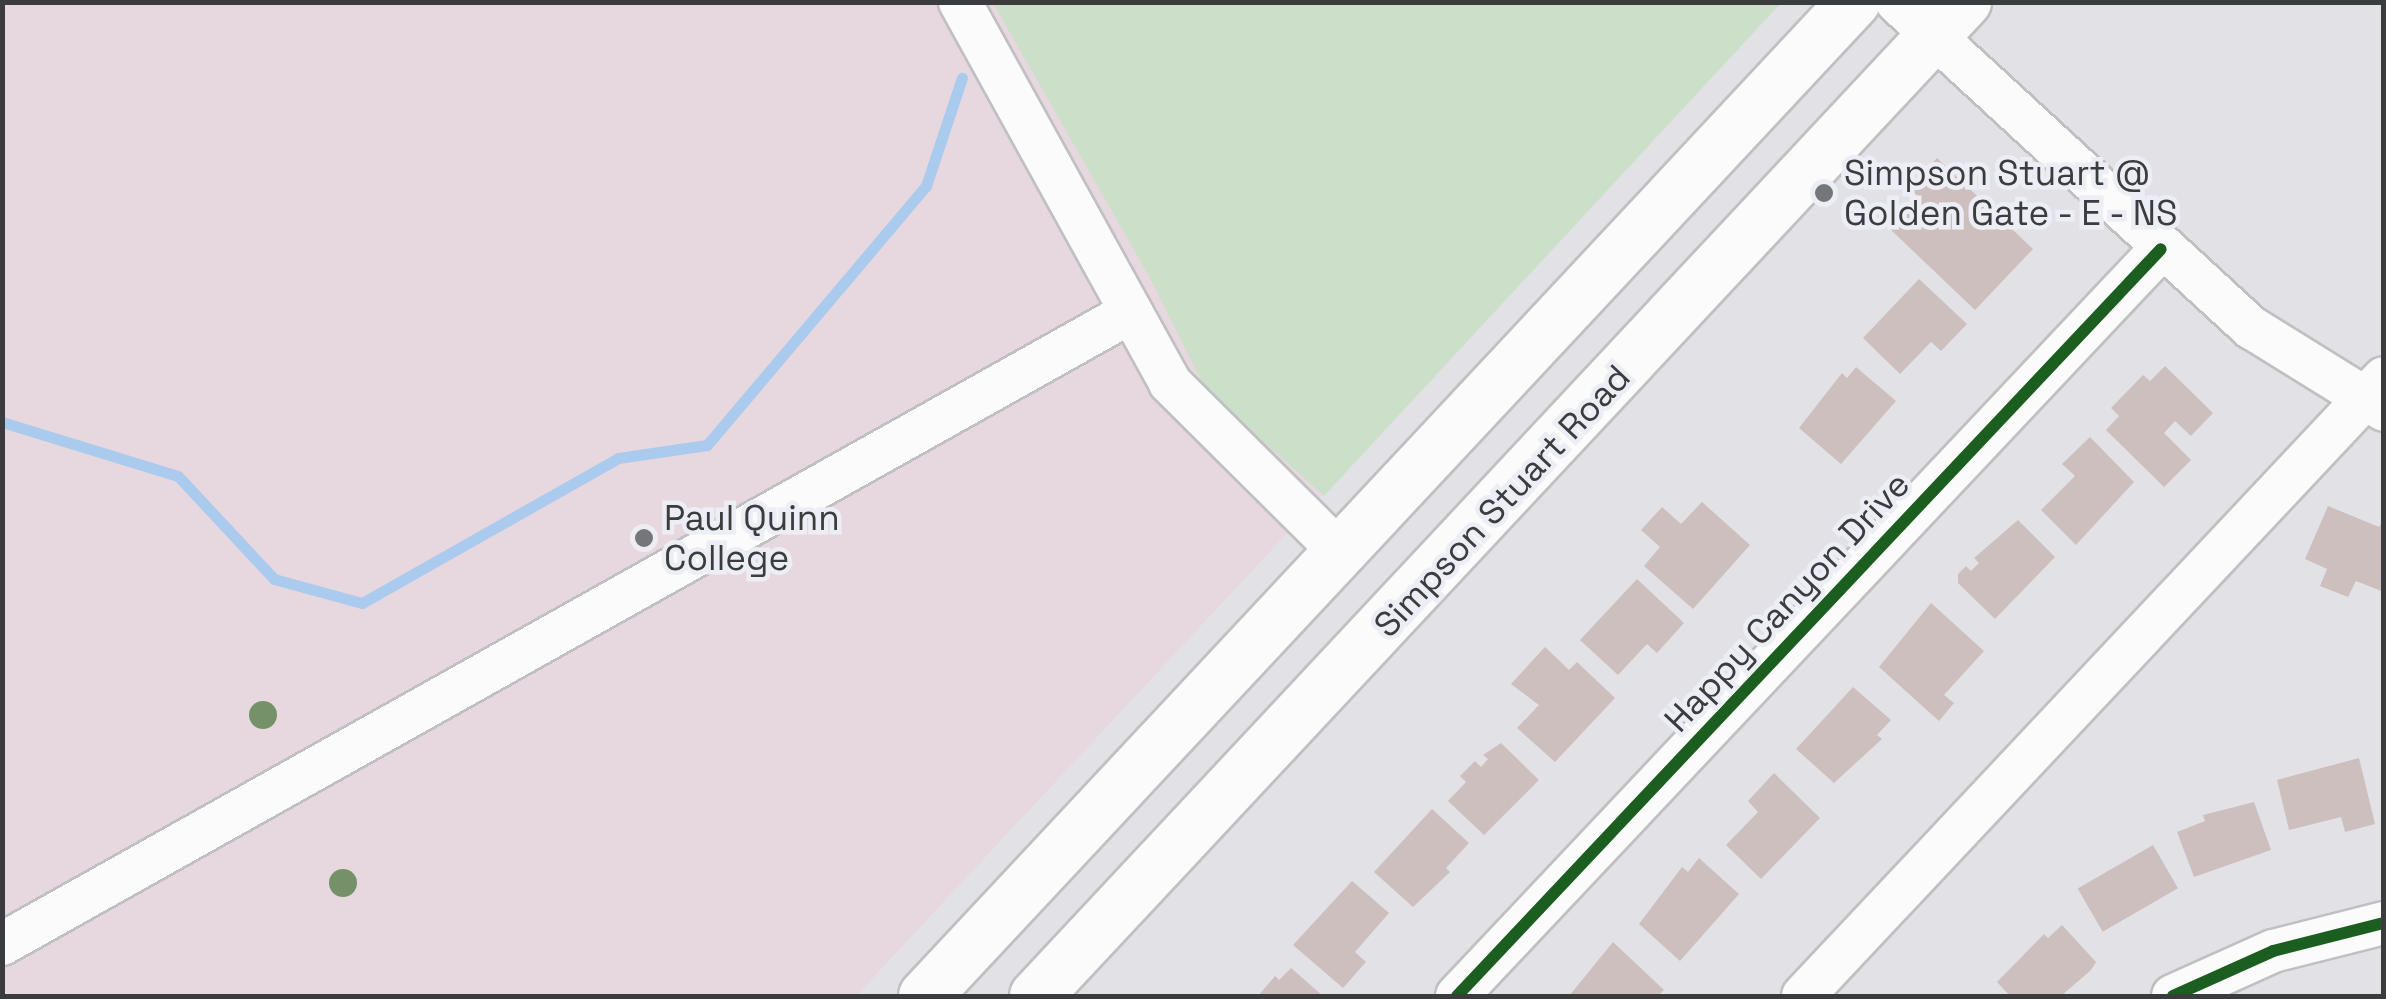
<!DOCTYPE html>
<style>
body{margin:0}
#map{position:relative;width:2386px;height:999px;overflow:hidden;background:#e2e2e6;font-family:"Space Grotesk",sans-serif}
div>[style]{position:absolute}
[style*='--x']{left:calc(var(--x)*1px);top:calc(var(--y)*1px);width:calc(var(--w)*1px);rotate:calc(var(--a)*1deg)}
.education>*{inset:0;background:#e6d8de}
.green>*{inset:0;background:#ccdfc8}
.stream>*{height:11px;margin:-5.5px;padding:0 5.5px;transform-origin:5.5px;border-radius:5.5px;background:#abcbee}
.building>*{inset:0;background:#ccbfbe;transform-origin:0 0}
.roads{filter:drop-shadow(2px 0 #c0c0c3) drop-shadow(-2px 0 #c0c0c3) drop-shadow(0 2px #c0c0c3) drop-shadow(0 -2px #c0c0c3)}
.minor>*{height:42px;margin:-21px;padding:0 21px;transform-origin:21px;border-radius:21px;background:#fbfbfb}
.major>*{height:52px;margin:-26px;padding:0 26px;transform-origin:26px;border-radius:26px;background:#fbfbfb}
.cycleway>*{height:12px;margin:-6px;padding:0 6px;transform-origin:6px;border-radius:6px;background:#1b5e20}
.trees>*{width:28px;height:28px;margin:-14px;border-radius:50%;background:#759169}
.dots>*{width:28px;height:28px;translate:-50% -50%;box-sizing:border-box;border:5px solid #edeef5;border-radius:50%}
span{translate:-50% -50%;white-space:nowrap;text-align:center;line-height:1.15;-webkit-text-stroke:9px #edeef5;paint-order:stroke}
.poi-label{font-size:35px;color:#3b3c3e}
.left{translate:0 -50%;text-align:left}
.street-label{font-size:35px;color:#3b3c3e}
.frame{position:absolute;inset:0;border:5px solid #3b3c3e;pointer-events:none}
</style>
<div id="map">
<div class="education">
<i style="clip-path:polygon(2px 3px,1781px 3px,856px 996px,3px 996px)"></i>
</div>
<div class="green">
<i style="clip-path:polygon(993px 3px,1781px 3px,1324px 496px,1206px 390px,1151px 280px)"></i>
</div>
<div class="stream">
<i style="--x:2;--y:422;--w:184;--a:17.1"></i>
<i style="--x:178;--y:476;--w:141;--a:47"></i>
<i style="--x:274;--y:579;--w:91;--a:15.3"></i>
<i style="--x:362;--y:603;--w:294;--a:-29.5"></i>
<i style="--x:618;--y:458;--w:90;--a:-8.3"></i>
<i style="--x:707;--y:445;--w:339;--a:-49.8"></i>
<i style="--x:926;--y:186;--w:114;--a:-71.6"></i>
</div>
<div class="building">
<i style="clip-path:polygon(1937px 158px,2033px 249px,1975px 310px,1890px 229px,1920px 198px,1909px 188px)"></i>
<i style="clip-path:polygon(1919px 279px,1967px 324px,1941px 351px,1931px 342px,1900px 374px,1863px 338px)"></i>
<i style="clip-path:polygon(2165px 366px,2213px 413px,2191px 436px,2175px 421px,2164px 433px,2191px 460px,2164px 487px,2106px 430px,2119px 416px,2111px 408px,2143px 375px,2150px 381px)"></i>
<i style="clip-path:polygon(1856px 367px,1896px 401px,1841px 464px,1799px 428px,1842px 373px,1847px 378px)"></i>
<i style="clip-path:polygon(2090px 437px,2134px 482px,2076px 545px,2041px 510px,2075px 476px,2062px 464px)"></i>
<i style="clip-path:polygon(1702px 502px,1750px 545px,1693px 609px,1644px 566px,1660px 547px,1641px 530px,1662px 507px,1681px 524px)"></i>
<i style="clip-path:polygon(2328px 506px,2379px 527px,2384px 517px,2384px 592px,2356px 581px,2348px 597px,2320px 586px,2327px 569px,2305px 559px)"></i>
<i style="clip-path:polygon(2018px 520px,2055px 557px,1995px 619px,1958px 583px,1958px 574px,1966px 566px,1971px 571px,1979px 563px,1974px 558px)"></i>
<i style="clip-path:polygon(1637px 579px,1684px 623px,1657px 653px,1647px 644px,1618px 675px,1580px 640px)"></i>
<i style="clip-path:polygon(1931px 603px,1984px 651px,1944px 695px,1954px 703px,1939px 721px,1879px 667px)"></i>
<i style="clip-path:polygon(1545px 647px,1569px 670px,1577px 662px,1615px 698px,1555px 762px,1517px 728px,1539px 705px,1511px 684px)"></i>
<i style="clip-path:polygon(1853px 687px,1891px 720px,1877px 735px,1882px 739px,1834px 783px,1796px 749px)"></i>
<i style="clip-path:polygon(1501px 743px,1539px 780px,1484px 835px,1448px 801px,1466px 782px,1460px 776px,1475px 761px,1481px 767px,1488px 759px,1483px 755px)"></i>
<i style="clip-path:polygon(2359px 758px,2375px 824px,2345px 832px,2341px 817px,2289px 830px,2277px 780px)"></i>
<i style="clip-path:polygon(1774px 773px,1820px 818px,1761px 879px,1726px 845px,1758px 812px,1748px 801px)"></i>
<i style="clip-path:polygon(2254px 802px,2271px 850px,2194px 877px,2177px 832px,2205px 821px,2203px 815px)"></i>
<i style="clip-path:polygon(1432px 809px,1469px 843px,1446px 868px,1450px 872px,1413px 907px,1374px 872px)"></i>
<i style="left:2153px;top:845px;width:50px;height:87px;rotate:60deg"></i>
<i style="clip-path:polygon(1699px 858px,1739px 894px,1680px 961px,1639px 924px,1682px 867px,1688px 872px)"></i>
<i style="clip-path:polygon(1352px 881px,1389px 913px,1355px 952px,1366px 962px,1343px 988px,1293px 945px)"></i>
<i style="clip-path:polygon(2062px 925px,2096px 962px,2091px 970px,2061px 996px,2010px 996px,1997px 982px,2044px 934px,2048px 938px)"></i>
<i style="clip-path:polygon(1613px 942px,1664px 990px,1658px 996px,1569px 996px)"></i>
<i style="clip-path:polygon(1291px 968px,1323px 996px,1258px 996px,1275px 976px,1279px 980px)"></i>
</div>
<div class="roads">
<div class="minor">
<i style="--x:960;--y:2;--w:435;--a:61.1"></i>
<i style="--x:1170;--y:383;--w:241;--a:44.8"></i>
<i style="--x:1897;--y:2;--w:482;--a:42.6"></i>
<i style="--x:2252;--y:328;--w:155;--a:31.8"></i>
<i style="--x:2;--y:944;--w:1294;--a:-29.24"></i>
<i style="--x:1457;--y:996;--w:1026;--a:-46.7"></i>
<i style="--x:1803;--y:996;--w:848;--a:-46.77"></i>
<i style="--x:2173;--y:996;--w:110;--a:-24.2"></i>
<i style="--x:2273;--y:951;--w:114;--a:-14.2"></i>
</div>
<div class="major">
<i style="--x:925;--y:996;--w:1361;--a:-46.94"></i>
<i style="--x:1036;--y:996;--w:1361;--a:-46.94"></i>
</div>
</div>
<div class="cycleway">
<i style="--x:1457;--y:996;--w:1026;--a:-46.7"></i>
<i style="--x:2173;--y:996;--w:110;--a:-24.2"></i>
<i style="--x:2273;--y:951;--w:114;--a:-14.2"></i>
</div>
<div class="trees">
<i style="left:263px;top:715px"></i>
<i style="left:343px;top:883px"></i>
</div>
<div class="dots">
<i style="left:1824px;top:193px;background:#757679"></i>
<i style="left:644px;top:538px;background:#757679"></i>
</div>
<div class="poi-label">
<span class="left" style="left:1844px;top:193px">Simpson Stuart @<br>Golden Gate - E - NS</span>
<span class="left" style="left:664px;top:538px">Paul Quinn<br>College</span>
</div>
<div class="street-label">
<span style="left:1502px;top:501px;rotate:-47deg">Simpson Stuart Road</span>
<span style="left:1787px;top:602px;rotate:-47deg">Happy Canyon Drive</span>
</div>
<div class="frame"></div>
</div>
